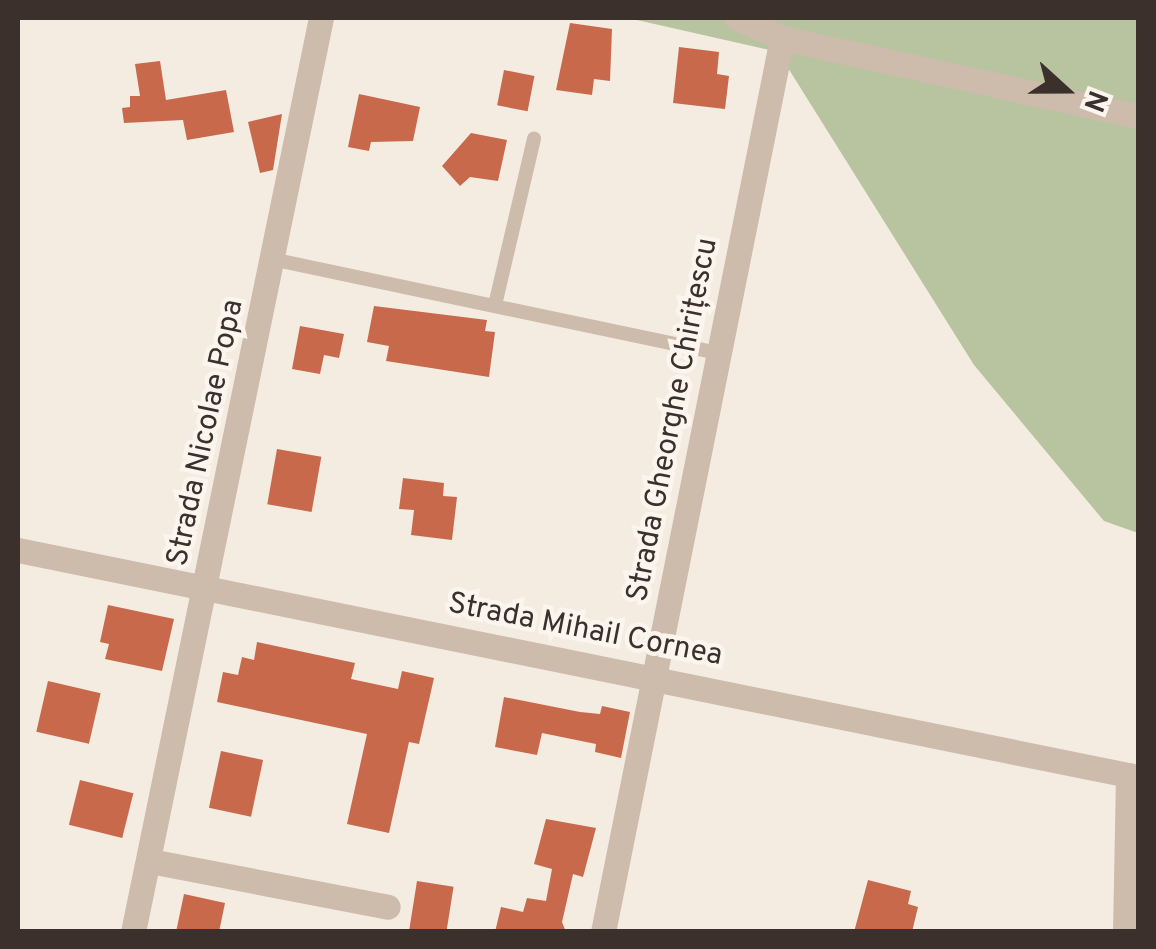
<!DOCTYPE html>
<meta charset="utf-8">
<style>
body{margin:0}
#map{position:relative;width:1156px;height:949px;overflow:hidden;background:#f4ebe1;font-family:Overpass,sans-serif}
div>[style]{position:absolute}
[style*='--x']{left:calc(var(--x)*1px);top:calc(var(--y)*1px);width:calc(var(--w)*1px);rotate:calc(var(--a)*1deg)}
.green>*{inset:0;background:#b8c4a0}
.building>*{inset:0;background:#c8694b;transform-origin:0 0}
.service>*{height:14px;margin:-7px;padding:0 7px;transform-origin:7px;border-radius:7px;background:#cdbbac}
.minor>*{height:25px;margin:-12.5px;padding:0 12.5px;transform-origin:12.5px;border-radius:12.5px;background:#cdbbac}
span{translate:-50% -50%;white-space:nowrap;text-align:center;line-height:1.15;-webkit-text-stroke:9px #fbf5ee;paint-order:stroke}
.street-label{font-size:30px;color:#3b302b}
.frame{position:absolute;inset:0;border:20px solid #3b302b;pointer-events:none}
.north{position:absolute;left:1016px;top:40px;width:100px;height:100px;-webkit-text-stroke:8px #fbf5ee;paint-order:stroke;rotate:111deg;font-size:28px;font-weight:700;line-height:40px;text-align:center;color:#3b302b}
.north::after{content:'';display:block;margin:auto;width:35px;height:45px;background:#3b302b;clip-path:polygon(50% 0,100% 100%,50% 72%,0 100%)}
</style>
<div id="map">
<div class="green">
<i style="clip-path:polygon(628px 18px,1138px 18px,1138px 533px,1104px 521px,974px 365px,778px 52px)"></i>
</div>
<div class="building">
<i style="clip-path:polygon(570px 23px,612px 29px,610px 81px,594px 79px,592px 95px,556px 90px)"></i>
<i style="clip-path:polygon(679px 47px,719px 52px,717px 74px,729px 76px,725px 109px,673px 103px)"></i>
<i style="clip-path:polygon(160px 61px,166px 100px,226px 90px,234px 132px,187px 140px,183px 120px,124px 123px,122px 108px,130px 107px,130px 96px,140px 96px,135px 64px)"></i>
<i style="left:504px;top:70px;width:31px;height:36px;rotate:11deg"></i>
<i style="clip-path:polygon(359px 94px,420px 107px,413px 141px,371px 142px,369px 151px,348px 147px)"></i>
<i style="clip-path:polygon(282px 114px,273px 170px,260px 173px,248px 122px)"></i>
<i style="clip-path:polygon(471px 133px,507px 140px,498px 181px,470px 177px,460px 186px,442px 166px)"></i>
<i style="clip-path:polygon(374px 306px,487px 320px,485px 331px,495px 332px,489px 377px,386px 361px,389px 346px,367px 342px)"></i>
<i style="clip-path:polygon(300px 326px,344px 334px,339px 358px,324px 355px,320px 374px,292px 369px)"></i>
<i style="left:277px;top:449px;width:45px;height:56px;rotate:10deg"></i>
<i style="clip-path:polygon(403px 478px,444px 483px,443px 496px,457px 497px,452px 540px,411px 535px,414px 510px,399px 509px)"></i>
<i style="clip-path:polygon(108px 605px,174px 619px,162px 671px,105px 659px,109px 644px,100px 642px)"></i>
<i style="clip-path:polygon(257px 642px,355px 663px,351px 679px,398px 689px,402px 671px,434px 678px,419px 744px,409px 742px,389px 833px,347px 824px,367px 734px,217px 702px,223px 672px,238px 675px,242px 657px,254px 660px)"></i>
<i style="left:48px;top:681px;width:54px;height:52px;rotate:13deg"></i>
<i style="clip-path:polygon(504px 697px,580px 712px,600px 714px,602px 706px,630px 712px,621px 758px,595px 752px,596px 744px,542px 733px,537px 755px,495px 747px)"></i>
<i style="left:221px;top:751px;width:43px;height:58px;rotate:12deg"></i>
<i style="left:80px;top:780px;width:55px;height:46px;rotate:14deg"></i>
<i style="clip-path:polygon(546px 819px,596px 828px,583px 877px,573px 874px,562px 922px,566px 932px,495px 932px,501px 907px,523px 912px,527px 898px,546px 901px,552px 869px,534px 864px)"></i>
<i style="clip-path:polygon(868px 880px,911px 891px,908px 904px,918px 907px,912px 932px,854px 932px)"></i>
<i style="left:417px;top:881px;width:37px;height:51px;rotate:9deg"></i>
<i style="clip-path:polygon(184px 894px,225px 903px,219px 932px,176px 932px)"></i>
</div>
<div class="service">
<i style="--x:276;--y:260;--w:452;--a:11.9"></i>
<i style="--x:495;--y:305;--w:171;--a:-76.8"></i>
</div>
<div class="minor">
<i style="--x:737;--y:18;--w:49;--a:24"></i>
<i style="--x:782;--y:38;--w:364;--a:12.4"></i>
<i style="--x:18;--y:550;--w:1143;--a:11.46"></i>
<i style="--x:150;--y:861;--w:242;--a:10.9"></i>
<i style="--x:133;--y:932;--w:933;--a:-78.38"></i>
<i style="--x:603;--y:932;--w:912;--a:-78.68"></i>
<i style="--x:1125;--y:932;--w:157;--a:-88.9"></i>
</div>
<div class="street-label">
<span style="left:674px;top:420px;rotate:-79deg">Strada Gheorghe Chirițescu</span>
<span style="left:207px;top:433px;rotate:-78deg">Strada Nicolae Popa</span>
<span style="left:585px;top:631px;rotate:11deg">Strada Mihail Cornea</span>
</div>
<div class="frame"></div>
<div class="north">N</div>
</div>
